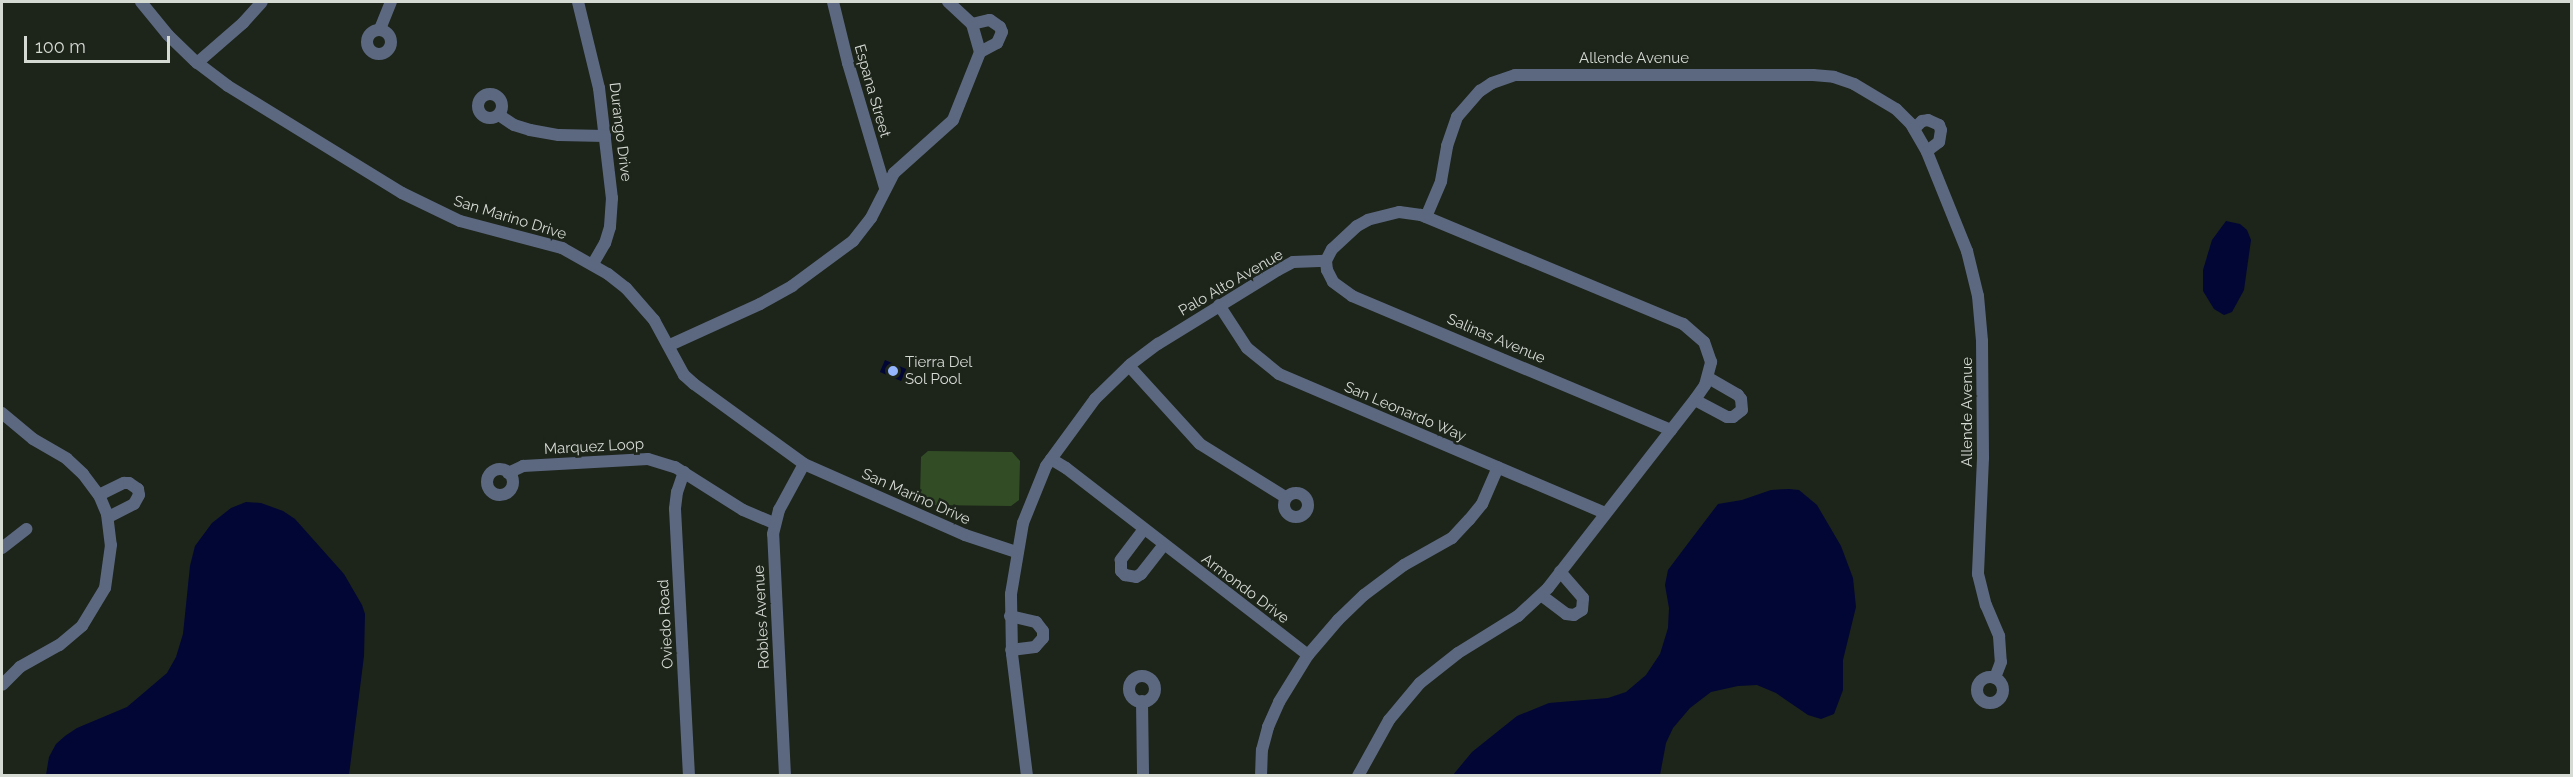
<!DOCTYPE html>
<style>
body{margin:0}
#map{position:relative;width:2573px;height:777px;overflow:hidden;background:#1d241a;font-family:Raleway,sans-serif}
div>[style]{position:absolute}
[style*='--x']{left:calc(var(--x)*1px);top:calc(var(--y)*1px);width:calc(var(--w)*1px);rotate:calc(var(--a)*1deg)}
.green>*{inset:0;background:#324d25}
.water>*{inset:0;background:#010635;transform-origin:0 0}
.minor>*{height:12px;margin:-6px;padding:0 6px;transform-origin:6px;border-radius:6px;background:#5c6880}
.minor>.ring{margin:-6px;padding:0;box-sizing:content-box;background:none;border:12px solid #5c6880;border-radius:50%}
.dots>*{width:16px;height:16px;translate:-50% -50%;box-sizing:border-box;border:3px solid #1d241a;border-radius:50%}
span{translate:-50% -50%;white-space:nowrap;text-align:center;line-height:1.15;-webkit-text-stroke:5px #1d241a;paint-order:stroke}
.street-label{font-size:15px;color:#d5dad3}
.poi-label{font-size:15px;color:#d5dad3}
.left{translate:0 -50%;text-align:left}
.frame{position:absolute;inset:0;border:3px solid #d5dad3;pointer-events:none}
.scale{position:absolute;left:24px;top:36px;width:146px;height:27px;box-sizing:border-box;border:3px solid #d5dad3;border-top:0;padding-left:8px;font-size:18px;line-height:21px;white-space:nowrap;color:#d5dad3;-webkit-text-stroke:4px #1d241a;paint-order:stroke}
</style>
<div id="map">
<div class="green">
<i style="clip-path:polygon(928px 451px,1012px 452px,1020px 461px,1019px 500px,1011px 506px,927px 505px,920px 498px,921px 457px)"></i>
</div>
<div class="water">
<i style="clip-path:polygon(2226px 221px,2240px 224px,2247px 230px,2251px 240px,2244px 290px,2232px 312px,2224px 315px,2214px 309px,2203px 291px,2203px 270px,2212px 240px)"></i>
<i style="left:885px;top:360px;width:23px;height:13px;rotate:23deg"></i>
<i style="clip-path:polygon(1789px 489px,1799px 490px,1817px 505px,1841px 546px,1853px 578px,1856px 607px,1843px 660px,1843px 690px,1834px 714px,1821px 719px,1808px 715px,1776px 693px,1757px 685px,1738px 686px,1711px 692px,1690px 708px,1673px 728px,1666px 743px,1660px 775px,1453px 775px,1472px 752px,1517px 716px,1549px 703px,1608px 698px,1626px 692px,1646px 675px,1660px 654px,1668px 628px,1669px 608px,1665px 585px,1668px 570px,1686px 546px,1718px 504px,1742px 500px,1771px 490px)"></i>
<i style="clip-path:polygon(246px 502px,261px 503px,283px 511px,295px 519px,344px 574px,362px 605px,365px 614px,364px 656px,349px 775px,46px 775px,49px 757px,56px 744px,65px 736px,77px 728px,127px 707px,167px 673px,176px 657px,183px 634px,190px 566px,195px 546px,212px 523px,231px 508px)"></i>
</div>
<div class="minor">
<i style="--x:141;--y:2;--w:43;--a:50.7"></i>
<i style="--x:168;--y:35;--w:37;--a:44"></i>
<i style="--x:195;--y:61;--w:41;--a:37.1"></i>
<i style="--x:228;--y:86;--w:204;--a:31.6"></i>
<i style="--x:402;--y:193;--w:64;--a:25.8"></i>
<i style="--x:460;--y:221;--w:106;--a:14.8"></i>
<i style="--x:562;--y:248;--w:53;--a:29.5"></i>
<i style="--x:608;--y:274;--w:23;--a:38"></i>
<i style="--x:626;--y:288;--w:43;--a:48.8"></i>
<i style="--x:654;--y:320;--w:63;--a:61.4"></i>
<i style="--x:684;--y:375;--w:13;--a:42"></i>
<i style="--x:694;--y:384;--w:136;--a:36"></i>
<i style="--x:804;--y:464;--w:176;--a:23.8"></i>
<i style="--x:965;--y:535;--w:54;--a:18.4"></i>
<i style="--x:578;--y:2;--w:89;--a:76.3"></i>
<i style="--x:599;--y:88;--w:111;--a:83.3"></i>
<i style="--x:612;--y:198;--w:29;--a:94"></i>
<i style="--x:610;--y:227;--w:17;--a:107"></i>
<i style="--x:605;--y:243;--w:24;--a:120"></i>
<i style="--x:833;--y:2;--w:63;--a:76.2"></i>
<i style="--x:848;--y:63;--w:130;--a:73.5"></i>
<i style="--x:972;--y:24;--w:18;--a:-13"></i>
<i style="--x:990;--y:20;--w:12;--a:35"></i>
<i style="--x:1000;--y:27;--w:5;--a:68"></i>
<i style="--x:1002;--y:32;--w:12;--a:114"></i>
<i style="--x:997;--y:43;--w:19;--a:152"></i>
<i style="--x:380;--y:29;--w:29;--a:-68"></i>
<i class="ring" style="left:367px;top:30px;width:12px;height:12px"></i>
<i style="--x:197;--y:63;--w:61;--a:-41"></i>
<i style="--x:243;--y:23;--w:28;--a:-48"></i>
<i class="ring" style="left:478px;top:94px;width:12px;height:12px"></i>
<i style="--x:499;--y:115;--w:18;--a:34"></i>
<i style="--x:514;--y:125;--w:17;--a:17"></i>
<i style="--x:530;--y:130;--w:29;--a:10"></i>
<i style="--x:559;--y:135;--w:46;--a:1.2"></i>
<i style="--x:1914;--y:129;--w:11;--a:-45"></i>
<i style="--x:1922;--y:121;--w:6;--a:-9"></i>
<i style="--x:1928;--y:120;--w:12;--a:24"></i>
<i style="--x:1939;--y:125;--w:5;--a:68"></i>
<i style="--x:1941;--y:130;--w:12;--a:99"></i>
<i style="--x:1939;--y:142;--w:15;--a:143"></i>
<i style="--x:1426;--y:217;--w:39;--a:-67"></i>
<i style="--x:1441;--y:181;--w:36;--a:-80"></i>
<i style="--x:1447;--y:146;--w:31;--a:-71"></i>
<i style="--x:1457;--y:117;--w:35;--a:-49"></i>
<i style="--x:1480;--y:91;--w:14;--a:-34"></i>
<i style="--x:1492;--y:83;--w:24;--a:-19"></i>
<i style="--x:1515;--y:75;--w:298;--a:0"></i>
<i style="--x:1813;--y:75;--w:21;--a:5"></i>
<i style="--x:1834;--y:77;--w:21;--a:19"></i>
<i style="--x:1854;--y:84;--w:49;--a:30.8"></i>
<i style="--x:1896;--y:109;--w:21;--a:45"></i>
<i style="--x:1911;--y:124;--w:32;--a:60"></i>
<i style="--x:1927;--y:152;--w:107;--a:68"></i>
<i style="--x:1967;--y:251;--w:46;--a:76.3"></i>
<i style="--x:1978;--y:296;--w:45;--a:84.9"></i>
<i style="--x:1982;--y:341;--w:117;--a:89.5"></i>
<i style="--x:1983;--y:458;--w:116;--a:92.5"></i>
<i style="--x:1978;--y:574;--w:32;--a:76"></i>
<i style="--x:1986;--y:605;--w:34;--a:67"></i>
<i style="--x:1999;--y:636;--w:26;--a:86"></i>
<i style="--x:2001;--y:662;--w:17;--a:111"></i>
<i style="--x:1219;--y:305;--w:51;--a:56.9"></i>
<i style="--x:1247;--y:348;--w:41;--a:39.1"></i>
<i style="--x:1279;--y:374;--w:354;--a:23.1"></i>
<i style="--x:670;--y:345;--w:99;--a:-24.5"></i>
<i style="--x:760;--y:304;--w:37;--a:-29"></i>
<i style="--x:792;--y:286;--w:76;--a:-36.4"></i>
<i style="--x:853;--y:241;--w:29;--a:-52"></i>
<i style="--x:871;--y:218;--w:51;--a:-62.9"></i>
<i style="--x:894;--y:173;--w:79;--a:-41.9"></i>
<i style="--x:953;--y:120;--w:73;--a:-68.3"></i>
<i style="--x:980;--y:52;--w:29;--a:-106"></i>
<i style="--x:972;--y:24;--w:33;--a:-137"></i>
<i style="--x:1129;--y:366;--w:105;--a:47.7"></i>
<i style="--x:1200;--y:444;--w:100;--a:31.9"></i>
<i style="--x:1695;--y:400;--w:36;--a:28"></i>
<i style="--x:1727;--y:417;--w:6;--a:0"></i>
<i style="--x:1733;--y:417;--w:11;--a:-38"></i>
<i style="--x:1742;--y:410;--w:11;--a:-95"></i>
<i style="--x:1741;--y:399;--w:5;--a:-127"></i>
<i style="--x:1738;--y:395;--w:34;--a:-150"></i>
<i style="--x:2;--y:413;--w:40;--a:40"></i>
<i style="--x:33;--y:439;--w:39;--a:30"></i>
<i style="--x:67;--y:459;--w:22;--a:43"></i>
<i style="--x:83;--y:474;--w:26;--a:53"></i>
<i style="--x:99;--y:495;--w:21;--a:67"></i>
<i style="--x:107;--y:514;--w:31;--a:83"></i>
<i style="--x:111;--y:545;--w:43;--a:97.9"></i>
<i style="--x:105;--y:588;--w:44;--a:121.2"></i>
<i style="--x:82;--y:626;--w:30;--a:140"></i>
<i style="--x:59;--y:645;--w:45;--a:150.6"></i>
<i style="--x:20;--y:667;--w:25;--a:135"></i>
<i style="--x:1051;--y:459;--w:17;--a:31"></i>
<i style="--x:1066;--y:468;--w:306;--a:37.7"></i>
<i class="ring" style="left:487px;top:469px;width:14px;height:14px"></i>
<i style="--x:684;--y:472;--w:21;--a:109"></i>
<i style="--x:677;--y:492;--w:17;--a:97"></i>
<i style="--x:675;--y:509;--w:267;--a:87"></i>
<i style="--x:508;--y:473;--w:17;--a:-25"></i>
<i style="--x:523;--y:466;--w:125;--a:-3.2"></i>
<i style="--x:648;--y:459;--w:28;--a:17"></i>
<i style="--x:675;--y:467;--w:80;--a:32.3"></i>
<i style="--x:743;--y:510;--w:34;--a:23"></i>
<i class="ring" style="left:1284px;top:493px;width:12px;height:12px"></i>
<i style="--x:99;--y:495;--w:28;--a:-26"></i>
<i style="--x:124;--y:483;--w:5;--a:0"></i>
<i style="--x:129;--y:483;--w:11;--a:34"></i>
<i style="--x:138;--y:489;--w:6;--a:81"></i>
<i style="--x:139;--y:495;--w:10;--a:119"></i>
<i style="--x:134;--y:504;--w:29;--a:153"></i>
<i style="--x:1144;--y:529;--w:39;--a:127"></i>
<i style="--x:1121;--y:560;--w:11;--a:90"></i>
<i style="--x:1121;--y:571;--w:6;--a:45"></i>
<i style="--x:1125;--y:575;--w:11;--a:10"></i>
<i style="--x:1136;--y:577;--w:6;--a:-31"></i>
<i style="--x:1141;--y:574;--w:37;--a:-52"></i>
<i style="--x:2;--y:548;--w:31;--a:-38"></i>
<i style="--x:1541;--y:595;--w:31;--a:37"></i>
<i style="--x:1566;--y:614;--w:8;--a:7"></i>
<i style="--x:1574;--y:615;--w:9;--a:-32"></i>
<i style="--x:1582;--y:610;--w:12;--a:-85"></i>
<i style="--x:1583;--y:598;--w:35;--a:-131"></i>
<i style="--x:1010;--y:616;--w:27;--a:13"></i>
<i style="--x:1036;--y:622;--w:11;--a:52"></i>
<i style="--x:1043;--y:631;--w:7;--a:90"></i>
<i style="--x:1043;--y:638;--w:12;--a:132"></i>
<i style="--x:1035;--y:647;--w:24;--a:173"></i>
<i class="ring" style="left:1129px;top:676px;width:14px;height:14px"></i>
<i class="ring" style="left:1977px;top:677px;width:14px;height:14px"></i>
<i style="--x:1142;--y:701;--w:75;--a:89.2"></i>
<i style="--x:785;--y:776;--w:242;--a:-92.8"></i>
<i style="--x:773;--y:534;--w:25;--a:-76"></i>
<i style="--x:779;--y:510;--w:52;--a:-61.5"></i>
<i style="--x:1027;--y:776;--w:123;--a:-97"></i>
<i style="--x:1012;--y:654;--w:60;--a:-91"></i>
<i style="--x:1011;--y:594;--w:72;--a:-80.4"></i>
<i style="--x:1023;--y:523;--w:61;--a:-68"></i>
<i style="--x:1046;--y:466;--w:83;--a:-53.8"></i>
<i style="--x:1095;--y:399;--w:50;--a:-44.2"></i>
<i style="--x:1131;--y:364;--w:34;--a:-37"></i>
<i style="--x:1158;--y:344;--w:141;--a:-31.7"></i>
<i style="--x:1278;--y:270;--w:17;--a:-28"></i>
<i style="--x:1293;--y:262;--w:33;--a:-2"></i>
<i style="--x:1261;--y:776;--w:26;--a:-88"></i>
<i style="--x:1262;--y:750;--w:24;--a:-75"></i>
<i style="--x:1268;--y:727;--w:27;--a:-66"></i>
<i style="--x:1279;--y:702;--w:55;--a:-58.3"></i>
<i style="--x:1308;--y:655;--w:46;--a:-49.4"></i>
<i style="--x:1338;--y:620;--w:36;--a:-44"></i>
<i style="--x:1364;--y:595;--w:50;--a:-36.9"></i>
<i style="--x:1404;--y:565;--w:55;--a:-29.4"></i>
<i style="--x:1452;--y:538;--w:25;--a:-47"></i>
<i style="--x:1469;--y:520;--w:21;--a:-51"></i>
<i style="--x:1482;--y:504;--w:40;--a:-66.6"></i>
<i style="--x:1358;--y:776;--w:64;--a:-61"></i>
<i style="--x:1389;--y:720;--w:48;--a:-50"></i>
<i style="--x:1420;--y:683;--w:48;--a:-38.3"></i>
<i style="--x:1458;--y:653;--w:70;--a:-31.7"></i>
<i style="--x:1518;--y:616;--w:41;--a:-43"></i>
<i style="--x:1548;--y:588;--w:241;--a:-52.1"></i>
<i style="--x:1696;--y:398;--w:16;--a:-55"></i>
<i style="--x:1705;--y:385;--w:24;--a:-75"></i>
<i style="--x:1711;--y:362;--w:21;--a:-109"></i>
<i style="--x:1704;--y:342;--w:28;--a:-139"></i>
<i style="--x:1683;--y:324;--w:284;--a:-157.4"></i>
<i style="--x:1421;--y:215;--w:22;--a:-172"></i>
<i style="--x:1399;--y:212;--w:32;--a:166"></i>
<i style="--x:1368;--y:220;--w:13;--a:151"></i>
<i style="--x:1357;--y:226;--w:34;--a:137"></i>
<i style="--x:1332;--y:249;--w:13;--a:117"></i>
<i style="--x:1326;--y:261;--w:9;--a:84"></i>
<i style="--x:1327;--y:270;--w:13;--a:63"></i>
<i style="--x:1333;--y:282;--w:24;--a:36"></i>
<i style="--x:1352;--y:296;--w:346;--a:22.8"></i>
</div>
<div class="dots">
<i style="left:893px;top:371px;background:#95b6fd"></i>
</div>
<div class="street-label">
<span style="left:1634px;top:59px">Allende Avenue</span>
<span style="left:872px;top:91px;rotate:74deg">Espana Street</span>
<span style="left:620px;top:132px;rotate:83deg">Durango Drive</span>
<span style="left:510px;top:218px;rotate:17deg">San Marino Drive</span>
<span style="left:1231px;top:283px;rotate:-30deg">Palo Alto Avenue</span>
<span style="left:1496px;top:339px;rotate:23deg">Salinas Avenue</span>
<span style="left:1405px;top:412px;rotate:23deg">San Leonardo Way</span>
<span style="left:1968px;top:412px;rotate:-90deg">Allende Avenue</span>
<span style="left:594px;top:447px;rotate:-3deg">Marquez Loop</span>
<span style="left:916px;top:497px;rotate:24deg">San Marino Drive</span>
<span style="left:1245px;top:589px;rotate:37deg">Armondo Drive</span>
<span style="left:762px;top:617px;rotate:-93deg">Robles Avenue</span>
<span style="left:666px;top:624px;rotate:-93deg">Oviedo Road</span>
</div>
<div class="poi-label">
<span class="left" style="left:905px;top:371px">Tierra Del<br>Sol Pool</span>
</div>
<div class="frame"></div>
<div class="scale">100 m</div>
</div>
